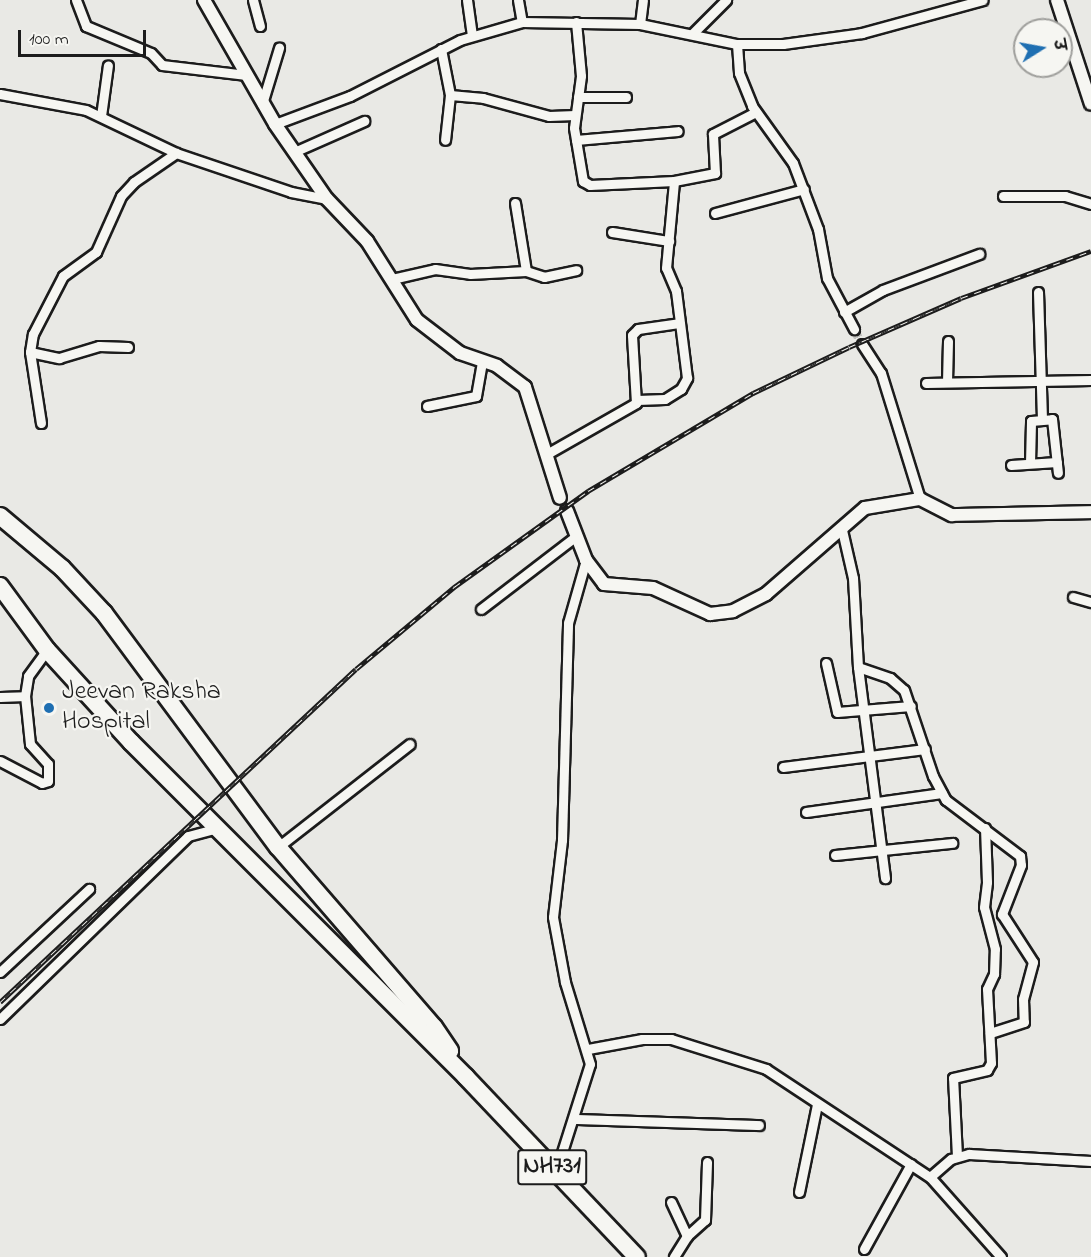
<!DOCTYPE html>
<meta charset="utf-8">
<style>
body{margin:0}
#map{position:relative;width:1091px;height:1257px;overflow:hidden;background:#e9e9e5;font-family:"Indie Flower","Playpen Sans Deva",sans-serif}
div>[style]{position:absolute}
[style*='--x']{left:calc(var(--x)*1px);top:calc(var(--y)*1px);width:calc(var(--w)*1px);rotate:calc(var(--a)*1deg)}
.street-tunnel>*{height:9px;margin-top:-4.5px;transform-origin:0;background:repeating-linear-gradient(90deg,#c0c0bd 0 9px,transparent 0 13.5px)}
.roads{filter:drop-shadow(2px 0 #1c1c1c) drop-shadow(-2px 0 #1c1c1c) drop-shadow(0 2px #1c1c1c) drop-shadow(0 -2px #1c1c1c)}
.street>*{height:9px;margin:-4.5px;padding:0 4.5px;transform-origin:4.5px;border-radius:4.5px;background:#f6f6f2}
.secondary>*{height:12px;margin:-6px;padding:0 6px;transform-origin:6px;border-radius:6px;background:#f6f6f2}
.highway>*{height:16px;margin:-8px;padding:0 8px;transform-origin:8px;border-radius:8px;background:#f6f6f2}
.rail>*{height:4.5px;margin-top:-2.25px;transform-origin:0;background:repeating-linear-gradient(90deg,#f6f6f2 0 7px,#1c1c1c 0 14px);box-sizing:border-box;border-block:2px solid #1c1c1c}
.dots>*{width:16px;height:16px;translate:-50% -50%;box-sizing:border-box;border:3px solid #f6f6f2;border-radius:50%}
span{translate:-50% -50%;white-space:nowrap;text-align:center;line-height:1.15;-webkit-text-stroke:4.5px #f6f6f2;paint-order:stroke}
.shield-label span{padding:2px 4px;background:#f6f6f2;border:2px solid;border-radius:4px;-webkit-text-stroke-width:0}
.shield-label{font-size:24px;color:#1c1c1c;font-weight:700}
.poi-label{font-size:26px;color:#1c1c1c}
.left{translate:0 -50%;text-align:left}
.north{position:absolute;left:1013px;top:18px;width:60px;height:60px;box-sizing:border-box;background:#f6f6f2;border:2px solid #9f9f9c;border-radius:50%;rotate:79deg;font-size:16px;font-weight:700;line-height:24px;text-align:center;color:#1c1c1c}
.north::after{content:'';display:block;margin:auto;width:21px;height:27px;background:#1f6fb2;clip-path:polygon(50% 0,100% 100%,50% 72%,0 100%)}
.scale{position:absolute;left:18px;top:30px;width:128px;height:27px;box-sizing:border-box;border:3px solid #1c1c1c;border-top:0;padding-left:8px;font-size:18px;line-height:21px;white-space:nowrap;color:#1c1c1c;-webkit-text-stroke:4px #f6f6f2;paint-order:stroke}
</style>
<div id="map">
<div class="street-tunnel">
<i style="--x:854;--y:329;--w:17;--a:62"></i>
</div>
<div class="roads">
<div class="street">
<i style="--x:76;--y:0;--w:28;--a:69"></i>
<i style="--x:86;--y:26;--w:70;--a:22.6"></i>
<i style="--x:151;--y:53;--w:16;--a:47"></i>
<i style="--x:162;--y:65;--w:85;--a:6.8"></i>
<i style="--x:253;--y:0;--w:27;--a:75"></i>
<i style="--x:467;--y:0;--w:36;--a:82"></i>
<i style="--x:518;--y:0;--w:22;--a:80"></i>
<i style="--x:576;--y:22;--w:54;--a:84.7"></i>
<i style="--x:581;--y:76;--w:52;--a:97.7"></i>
<i style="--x:574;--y:128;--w:54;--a:80.4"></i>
<i style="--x:583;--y:181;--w:8;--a:30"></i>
<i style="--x:590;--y:185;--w:84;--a:-2.7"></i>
<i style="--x:640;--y:24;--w:24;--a:-83"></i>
<i style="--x:693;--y:33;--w:47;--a:-45"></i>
<i style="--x:737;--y:44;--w:29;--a:86"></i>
<i style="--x:739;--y:73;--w:35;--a:68"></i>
<i style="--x:752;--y:106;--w:70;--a:54.3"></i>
<i style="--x:793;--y:163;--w:71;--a:69.3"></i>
<i style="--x:818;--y:229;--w:50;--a:79.6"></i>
<i style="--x:827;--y:278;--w:58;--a:62.1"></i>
<i style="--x:441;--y:49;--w:47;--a:78.9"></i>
<i style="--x:450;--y:95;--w:45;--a:96.3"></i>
<i style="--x:0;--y:94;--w:87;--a:10.5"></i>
<i style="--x:86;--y:110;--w:100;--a:25.5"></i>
<i style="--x:176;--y:153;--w:121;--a:18.7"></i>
<i style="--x:291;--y:192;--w:37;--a:11"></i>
<i style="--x:450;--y:95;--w:33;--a:5"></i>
<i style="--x:483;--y:98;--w:68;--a:15.3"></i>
<i style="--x:549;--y:116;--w:26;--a:-2"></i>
<i style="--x:578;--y:97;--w:48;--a:0"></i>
<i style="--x:262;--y:104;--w:59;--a:-73.1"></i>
<i style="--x:101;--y:116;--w:51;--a:-82.2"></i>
<i style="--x:275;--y:124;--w:80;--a:-20.5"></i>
<i style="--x:350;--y:96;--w:123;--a:-27"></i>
<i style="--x:460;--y:40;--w:65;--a:-16.2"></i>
<i style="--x:522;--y:22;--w:118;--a:1"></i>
<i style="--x:640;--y:24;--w:99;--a:11.7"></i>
<i style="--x:737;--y:44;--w:46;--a:0"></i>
<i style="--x:783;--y:44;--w:80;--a:-7.9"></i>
<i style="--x:862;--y:33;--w:125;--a:-15.3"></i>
<i style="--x:576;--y:140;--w:102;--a:-5"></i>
<i style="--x:294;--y:152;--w:77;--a:-23.9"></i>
<i style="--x:1003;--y:196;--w:62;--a:0"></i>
<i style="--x:1065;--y:196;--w:27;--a:17"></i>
<i style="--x:515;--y:203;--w:69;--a:80.8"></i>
<i style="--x:715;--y:213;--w:92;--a:-15.1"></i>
<i style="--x:612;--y:232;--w:58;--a:9"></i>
<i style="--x:392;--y:279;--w:44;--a:-13.1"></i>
<i style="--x:435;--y:269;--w:35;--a:8"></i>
<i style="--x:470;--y:274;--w:56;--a:-3.1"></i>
<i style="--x:526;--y:271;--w:19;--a:18"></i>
<i style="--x:544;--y:277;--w:33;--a:-12"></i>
<i style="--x:1038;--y:292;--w:126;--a:88.2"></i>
<i style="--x:844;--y:312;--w:45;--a:-29.4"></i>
<i style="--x:883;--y:290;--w:103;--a:-20.6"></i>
<i style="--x:862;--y:344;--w:35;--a:57"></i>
<i style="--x:881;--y:373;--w:132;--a:72.8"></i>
<i style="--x:30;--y:352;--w:30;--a:12"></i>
<i style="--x:59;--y:358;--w:42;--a:-16.7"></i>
<i style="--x:99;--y:346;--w:29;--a:2"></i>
<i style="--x:947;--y:382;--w:41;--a:-88.6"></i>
<i style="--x:926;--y:383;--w:165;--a:-1"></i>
<i style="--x:637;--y:400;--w:28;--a:-2"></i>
<i style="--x:665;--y:399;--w:19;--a:-32"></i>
<i style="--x:681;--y:389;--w:13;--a:-61"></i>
<i style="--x:687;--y:378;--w:88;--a:-97.2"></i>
<i style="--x:676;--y:291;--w:25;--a:-113"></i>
<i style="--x:666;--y:268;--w:87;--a:-84.7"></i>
<i style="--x:674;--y:181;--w:42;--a:-11"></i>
<i style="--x:715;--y:173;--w:39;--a:-93"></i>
<i style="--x:713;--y:134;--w:48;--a:-27.1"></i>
<i style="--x:427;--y:406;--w:50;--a:-11.5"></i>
<i style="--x:476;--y:396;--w:36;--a:-80"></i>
<i style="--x:41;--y:423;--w:72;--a:-98.8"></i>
<i style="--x:30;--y:352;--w:18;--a:-81"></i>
<i style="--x:33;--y:334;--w:65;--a:-62.7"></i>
<i style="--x:63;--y:276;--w:41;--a:-36"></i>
<i style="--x:96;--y:252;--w:61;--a:-65.9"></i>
<i style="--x:121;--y:196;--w:19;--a:-47"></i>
<i style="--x:134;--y:182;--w:51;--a:-34.6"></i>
<i style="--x:545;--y:455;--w:105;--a:-29.7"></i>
<i style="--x:636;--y:403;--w:68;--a:-93.4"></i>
<i style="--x:632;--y:335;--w:8;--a:-45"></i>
<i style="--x:638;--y:329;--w:41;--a:-8.3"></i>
<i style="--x:1030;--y:463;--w:42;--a:-88.6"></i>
<i style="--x:1031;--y:421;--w:21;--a:-5"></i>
<i style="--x:1052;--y:419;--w:54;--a:83.7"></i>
<i style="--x:1011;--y:465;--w:46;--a:-3.7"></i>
<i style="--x:842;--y:530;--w:49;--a:77.1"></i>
<i style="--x:853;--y:578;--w:89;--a:86.8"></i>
<i style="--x:858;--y:667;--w:34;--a:19"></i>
<i style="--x:890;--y:678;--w:18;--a:41"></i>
<i style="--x:904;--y:690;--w:91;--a:71.4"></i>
<i style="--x:933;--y:776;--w:27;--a:62"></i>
<i style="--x:946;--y:800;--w:93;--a:37.1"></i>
<i style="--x:1020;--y:856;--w:9;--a:84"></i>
<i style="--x:1021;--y:865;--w:53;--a:111.2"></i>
<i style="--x:1002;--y:914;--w:57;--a:57.1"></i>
<i style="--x:1033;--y:962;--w:38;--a:105"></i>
<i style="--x:1023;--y:999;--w:23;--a:88"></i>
<i style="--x:1024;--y:1022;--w:36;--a:162"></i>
<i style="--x:1073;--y:597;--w:19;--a:16"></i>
<i style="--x:481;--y:609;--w:120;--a:-37.5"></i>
<i style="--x:826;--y:663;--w:50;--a:77.3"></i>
<i style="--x:837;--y:712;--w:74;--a:-4.6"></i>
<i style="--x:858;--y:667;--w:213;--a:82.7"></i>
<i style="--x:0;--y:697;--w:25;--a:-2"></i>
<i style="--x:0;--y:761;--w:47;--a:27.6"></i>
<i style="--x:42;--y:783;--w:6;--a:-18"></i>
<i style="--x:48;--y:781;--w:17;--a:-90"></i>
<i style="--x:48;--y:764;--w:27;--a:-132"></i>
<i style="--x:30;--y:744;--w:48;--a:-95.9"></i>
<i style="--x:25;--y:696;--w:20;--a:-81"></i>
<i style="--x:28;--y:676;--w:32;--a:-54"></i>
<i style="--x:783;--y:767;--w:143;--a:-7.2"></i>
<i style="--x:806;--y:812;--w:137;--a:-8"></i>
<i style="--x:278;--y:847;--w:167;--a:-38"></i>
<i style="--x:835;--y:855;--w:118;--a:-5.9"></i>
<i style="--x:0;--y:972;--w:122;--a:-43"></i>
<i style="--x:0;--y:1019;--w:262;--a:-44.2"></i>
<i style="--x:188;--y:836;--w:30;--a:-15"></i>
<i style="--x:588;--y:1049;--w:55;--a:-10.5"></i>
<i style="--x:642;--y:1039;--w:29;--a:0"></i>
<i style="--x:671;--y:1039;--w:100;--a:17.5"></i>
<i style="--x:766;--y:1069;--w:196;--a:33.4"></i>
<i style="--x:930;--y:1177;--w:107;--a:48.4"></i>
<i style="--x:574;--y:1119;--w:185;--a:1.9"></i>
<i style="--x:957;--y:1156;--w:78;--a:-92.9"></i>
<i style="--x:953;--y:1078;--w:35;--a:-13"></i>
<i style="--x:987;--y:1070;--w:8;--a:-60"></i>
<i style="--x:991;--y:1063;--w:74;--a:-93.1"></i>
<i style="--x:987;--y:989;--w:17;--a:-65"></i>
<i style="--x:994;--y:974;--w:25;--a:-88"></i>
<i style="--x:995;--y:949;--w:43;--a:-104.7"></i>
<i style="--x:984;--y:907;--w:25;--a:-83"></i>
<i style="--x:987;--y:882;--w:54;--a:-92.1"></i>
<i style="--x:556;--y:1171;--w:112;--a:-72.4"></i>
<i style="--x:590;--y:1064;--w:86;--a:-107"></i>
<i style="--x:565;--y:982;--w:66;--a:-100.5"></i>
<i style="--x:553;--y:917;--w:78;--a:-83.3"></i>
<i style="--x:562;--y:840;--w:217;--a:-88.4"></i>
<i style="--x:568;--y:623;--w:66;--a:-74.1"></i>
<i style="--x:930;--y:1177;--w:28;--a:-41"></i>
<i style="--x:951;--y:1159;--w:19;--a:-16"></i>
<i style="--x:969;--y:1154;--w:122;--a:3.3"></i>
<i style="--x:799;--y:1192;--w:90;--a:-78.4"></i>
<i style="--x:671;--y:1202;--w:38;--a:65"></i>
<i style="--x:687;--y:1236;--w:25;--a:122"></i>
<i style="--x:687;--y:1236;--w:24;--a:-42"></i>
<i style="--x:705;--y:1220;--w:58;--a:-88"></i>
<i style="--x:864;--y:1249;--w:97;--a:-61.1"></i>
</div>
<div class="secondary">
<i style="--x:204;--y:0;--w:143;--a:60.2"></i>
<i style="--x:275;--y:124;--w:91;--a:55.3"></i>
<i style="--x:327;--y:199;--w:58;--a:46.4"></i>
<i style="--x:367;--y:241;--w:93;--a:57.7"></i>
<i style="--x:417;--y:320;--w:54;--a:37.5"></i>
<i style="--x:460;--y:353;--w:39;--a:19"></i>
<i style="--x:497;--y:366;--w:35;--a:37"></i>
<i style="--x:525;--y:387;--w:116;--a:72.5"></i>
<i style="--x:1057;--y:0;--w:109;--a:71.9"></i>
<i style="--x:567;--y:511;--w:53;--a:68.8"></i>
<i style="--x:586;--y:560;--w:30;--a:53"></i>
<i style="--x:604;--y:584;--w:49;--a:4.7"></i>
<i style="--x:653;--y:588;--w:63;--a:24.5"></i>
<i style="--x:710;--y:614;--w:23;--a:-7"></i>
<i style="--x:733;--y:611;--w:37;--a:-27"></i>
<i style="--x:766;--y:594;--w:131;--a:-41"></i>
<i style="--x:865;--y:508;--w:56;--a:-9.3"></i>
<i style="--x:920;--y:499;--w:36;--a:27"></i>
<i style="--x:952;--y:515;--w:139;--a:-1.2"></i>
</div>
<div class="highway">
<i style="--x:0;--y:516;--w:81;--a:40"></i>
<i style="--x:62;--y:568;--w:62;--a:47"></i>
<i style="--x:104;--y:613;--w:292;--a:53.4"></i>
<i style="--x:278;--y:847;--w:238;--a:49.1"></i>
<i style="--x:434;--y:1027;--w:29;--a:56"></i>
<i style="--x:0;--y:586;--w:79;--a:53.7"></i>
<i style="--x:47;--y:650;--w:125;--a:47.6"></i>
<i style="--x:131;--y:742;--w:474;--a:45"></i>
<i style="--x:466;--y:1077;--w:248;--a:46.5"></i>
</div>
</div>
<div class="rail">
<i style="--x:0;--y:1002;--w:487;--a:-43.1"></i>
<i style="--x:356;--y:669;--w:128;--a:-39.9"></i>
<i style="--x:454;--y:587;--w:165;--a:-35.6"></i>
<i style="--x:588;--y:491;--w:192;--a:-30.7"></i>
<i style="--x:753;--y:393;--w:106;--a:-25.6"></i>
<i style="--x:849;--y:347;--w:122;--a:-23.6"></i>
<i style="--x:961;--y:298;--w:138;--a:-19.9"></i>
</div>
<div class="dots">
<i style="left:49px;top:708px;background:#1f6fb2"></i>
</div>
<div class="shield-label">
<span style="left:552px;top:1167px">NH731</span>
</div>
<div class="poi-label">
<span class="left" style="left:62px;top:708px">Jeevan Raksha<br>Hospital</span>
</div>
<div class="north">उ</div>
<div class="scale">100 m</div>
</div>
